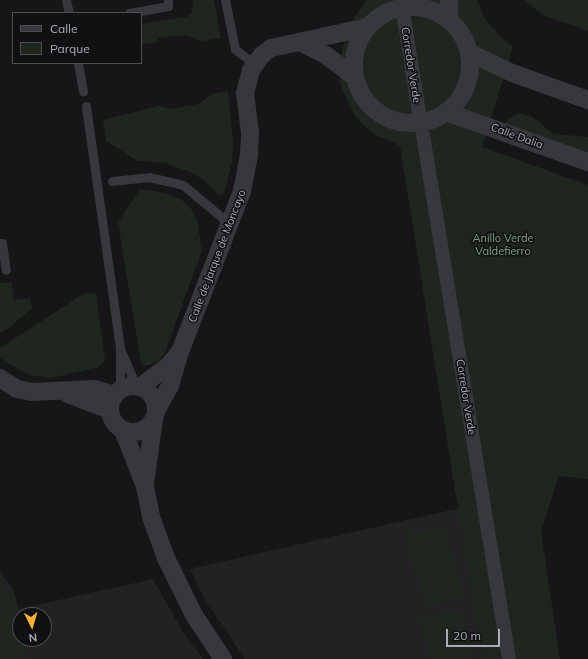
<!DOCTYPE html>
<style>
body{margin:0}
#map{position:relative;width:588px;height:659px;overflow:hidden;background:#161618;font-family:Mulish,sans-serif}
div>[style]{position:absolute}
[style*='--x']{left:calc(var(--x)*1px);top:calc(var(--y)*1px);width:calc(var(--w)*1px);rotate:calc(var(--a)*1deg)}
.built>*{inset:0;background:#222225}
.green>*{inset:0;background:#1e261f;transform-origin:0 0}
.service>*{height:9px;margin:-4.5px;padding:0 4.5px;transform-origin:4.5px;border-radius:4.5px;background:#37383d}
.pedestrian>*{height:14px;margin:-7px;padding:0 7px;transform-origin:7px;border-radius:7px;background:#37383d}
.minor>*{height:18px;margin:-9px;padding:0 9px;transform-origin:9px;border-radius:9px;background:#37383d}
.minor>.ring{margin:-9px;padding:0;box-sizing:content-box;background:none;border:18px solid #37383d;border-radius:50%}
span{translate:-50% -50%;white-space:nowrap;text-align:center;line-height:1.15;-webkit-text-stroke:3px #111113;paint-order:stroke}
.street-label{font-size:11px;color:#a8adb8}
.park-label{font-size:11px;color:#7fa381}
.legend{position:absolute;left:12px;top:12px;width:130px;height:52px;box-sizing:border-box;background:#111113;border:1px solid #4d4f55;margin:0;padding:5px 7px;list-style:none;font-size:12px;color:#a8adb8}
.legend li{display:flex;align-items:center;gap:8px;height:20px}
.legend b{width:20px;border:1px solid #4d4f55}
.north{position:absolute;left:12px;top:607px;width:40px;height:40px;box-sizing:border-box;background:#111113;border:1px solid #4d4f55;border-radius:50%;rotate:175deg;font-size:11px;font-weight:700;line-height:16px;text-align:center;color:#a8adb8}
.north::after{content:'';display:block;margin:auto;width:14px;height:18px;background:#f2b134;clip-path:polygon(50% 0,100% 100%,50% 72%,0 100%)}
.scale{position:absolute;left:446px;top:629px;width:54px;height:18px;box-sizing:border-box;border:2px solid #a8adb8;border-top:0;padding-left:5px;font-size:12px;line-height:14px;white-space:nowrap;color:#a8adb8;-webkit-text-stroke:3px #111113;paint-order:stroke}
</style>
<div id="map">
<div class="built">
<i style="clip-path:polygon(460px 508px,482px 659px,245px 659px,205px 600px,190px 569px)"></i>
<i style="clip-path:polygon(evenodd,0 572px,14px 591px,18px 609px,153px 579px,183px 632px,203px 659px,0 659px,0 572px,20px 615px,44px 615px,44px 639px,20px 639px,20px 615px)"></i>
</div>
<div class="green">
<i style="clip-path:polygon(193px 0,214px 0,221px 38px,202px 41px,186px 35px,159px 38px,156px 43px,141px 44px,141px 24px,186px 17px,192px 12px)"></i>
<i style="clip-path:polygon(366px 0,477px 0,484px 17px,500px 37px,513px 47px,482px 147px,588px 185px,588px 479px,559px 476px,541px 532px,560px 659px,482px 659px,400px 146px,372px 133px,354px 115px,340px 83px,342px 50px,348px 27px)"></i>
<i style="clip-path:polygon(523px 0,588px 0,588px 31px,543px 15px)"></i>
<i style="clip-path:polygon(228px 91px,233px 139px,232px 162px,224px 193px,218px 195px,204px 180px,190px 172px,165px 163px,138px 161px,106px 141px,103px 120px,159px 106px,172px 109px,199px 104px,212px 94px)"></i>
<i style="clip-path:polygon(518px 113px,531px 116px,554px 134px,588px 137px,588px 154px,506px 124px,508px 119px)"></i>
<i style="clip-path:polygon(140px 189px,167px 193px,182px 200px,192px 210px,197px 220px,202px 250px,165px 353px,158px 361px,146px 366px,141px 364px,118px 222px)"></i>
<i style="clip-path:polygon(12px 282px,14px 300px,30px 298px,32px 309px,2px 333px,0 332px,0 283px)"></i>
<i style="clip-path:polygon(96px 293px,105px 359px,99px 367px,51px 378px,29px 375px,0 358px,0 348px,83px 294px)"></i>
<i style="left:443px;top:524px;width:75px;height:41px;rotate:73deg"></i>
<i style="clip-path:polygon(0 582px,18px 609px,20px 639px,24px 639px,28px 659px,0 659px)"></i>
<i style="clip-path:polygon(459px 609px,473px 659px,430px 659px,418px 621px)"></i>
</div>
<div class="service">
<i style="--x:66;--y:0;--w:13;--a:77"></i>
<i style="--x:225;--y:0;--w:50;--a:78.5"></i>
<i style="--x:235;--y:49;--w:24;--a:38"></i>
<i style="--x:129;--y:13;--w:40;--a:-10"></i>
<i style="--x:168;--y:6;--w:6;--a:-90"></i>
<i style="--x:78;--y:63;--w:29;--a:80"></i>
<i style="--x:86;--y:106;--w:244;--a:82"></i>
<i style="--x:120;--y:348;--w:43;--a:90"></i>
<i style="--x:112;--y:181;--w:37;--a:-6"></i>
<i style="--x:149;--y:177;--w:35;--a:13"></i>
<i style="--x:183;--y:185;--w:61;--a:39.7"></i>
<i style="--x:0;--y:244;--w:2;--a:-27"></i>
<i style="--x:2;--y:243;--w:27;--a:82"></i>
<i style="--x:122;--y:353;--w:36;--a:67"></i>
</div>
<div class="pedestrian">
<i style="--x:404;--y:18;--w:96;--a:81"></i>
<i style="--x:423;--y:135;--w:531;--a:80.68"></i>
</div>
<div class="minor">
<i class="ring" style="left:354px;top:7px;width:98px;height:98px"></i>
<i style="--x:449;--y:19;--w:19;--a:-90"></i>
<i style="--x:302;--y:43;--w:28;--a:27"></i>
<i style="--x:327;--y:56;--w:35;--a:37"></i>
<i style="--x:470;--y:53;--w:47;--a:25.5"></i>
<i style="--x:512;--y:73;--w:81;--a:19.6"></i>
<i style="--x:446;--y:112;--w:151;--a:19.4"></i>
<i style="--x:0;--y:378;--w:20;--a:33"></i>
<i style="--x:17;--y:389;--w:15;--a:11"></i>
<i style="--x:32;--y:392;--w:63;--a:-2.7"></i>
<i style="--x:95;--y:389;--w:21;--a:17"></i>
<i class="ring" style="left:110px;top:386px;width:28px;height:28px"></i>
<i style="--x:140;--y:387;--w:35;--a:-37"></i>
<i style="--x:168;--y:366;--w:16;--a:-50"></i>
<i style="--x:68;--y:394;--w:45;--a:20.9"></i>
<i style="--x:156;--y:411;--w:29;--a:-61"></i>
<i style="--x:170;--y:386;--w:35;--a:-74"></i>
<i style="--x:180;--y:352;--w:173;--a:-68.9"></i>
<i style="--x:242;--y:191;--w:38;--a:-79"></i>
<i style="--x:249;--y:154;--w:21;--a:-87"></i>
<i style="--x:250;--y:133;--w:40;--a:-97.1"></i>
<i style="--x:245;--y:93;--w:24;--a:-75"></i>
<i style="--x:251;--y:70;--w:19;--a:-54"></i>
<i style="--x:262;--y:55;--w:11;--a:-38"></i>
<i style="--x:271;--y:48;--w:99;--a:-12.2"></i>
<i style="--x:123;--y:430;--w:60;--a:68.6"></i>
<i style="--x:145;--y:486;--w:32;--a:79"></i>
<i style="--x:151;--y:517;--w:44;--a:69.9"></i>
<i style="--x:166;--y:558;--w:64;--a:63.8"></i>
<i style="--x:194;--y:615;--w:53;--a:56.6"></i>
<i style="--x:145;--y:483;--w:65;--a:-82"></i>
</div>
<div class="street-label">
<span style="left:411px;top:65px;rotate:81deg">Corredor Verde</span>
<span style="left:517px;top:136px;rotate:20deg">Calle Dalia</span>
<span style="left:217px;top:256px;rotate:-69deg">Calle de Jarque de Moncayo</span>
<span style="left:466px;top:397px;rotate:81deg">Corredor Verde</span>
</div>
<div class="park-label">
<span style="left:503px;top:245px">Anillo Verde<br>Valdefierro</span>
</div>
<ul class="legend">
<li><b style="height:5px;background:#37383d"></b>Calle</li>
<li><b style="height:11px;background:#1e261f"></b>Parque</li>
</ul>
<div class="north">N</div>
<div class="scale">20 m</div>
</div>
